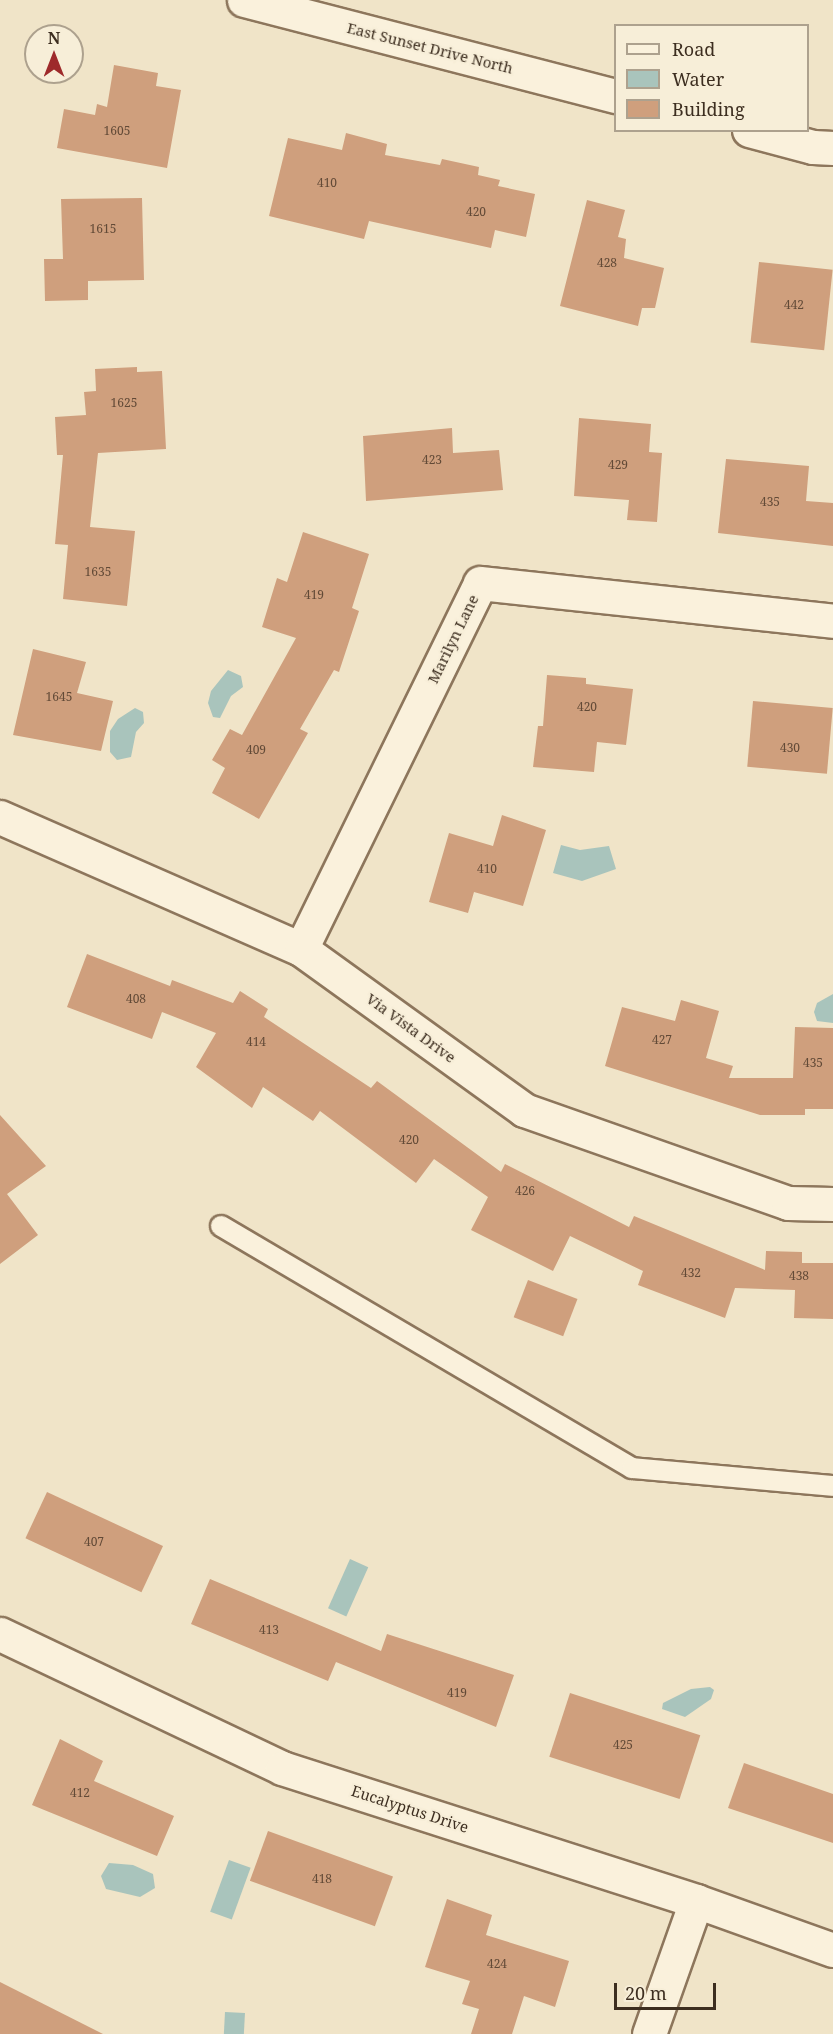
<!DOCTYPE html>
<style>
body{margin:0}
#map{position:relative;width:833px;height:2034px;overflow:hidden;background:#f0e4c8;font-family:"Noto Serif",serif}
div>[style]{position:absolute}
[style*='--x']{left:calc(var(--x)*1px);top:calc(var(--y)*1px);width:calc(var(--w)*1px);rotate:calc(var(--a)*1deg)}
.water>*{inset:0;background:#a9c4bc;transform-origin:0 0}
.building>*{inset:0;background:#cf9f7d;transform-origin:0 0}
.roads{filter:drop-shadow(2px 0 #8d765c) drop-shadow(-2px 0 #8d765c) drop-shadow(0 2px #8d765c) drop-shadow(0 -2px #8d765c)}
.service>*{height:20px;margin:-10px;padding:0 10px;transform-origin:10px;border-radius:10px;background:#faf1dc}
.minor>*{height:33px;margin:-16.5px;padding:0 16.5px;transform-origin:16.5px;border-radius:16.5px;background:#faf1dc}
.tertiary>*{height:33px;margin:-16.5px;padding:0 16.5px;transform-origin:16.5px;border-radius:16.5px;background:#faf1dc}
span{translate:-50% -50%;white-space:nowrap;text-align:center;line-height:1.15;-webkit-text-stroke:4.5px #f7eed8;paint-order:stroke}
.number-label{font-size:12px;color:#624a37}
.number-label span{-webkit-text-stroke-width:0}
.street-label{font-size:15px;color:#3d2e20}
.legend{position:absolute;left:614px;top:24px;width:195px;height:108px;box-sizing:border-box;background:#f7eed8;border:2px solid #ada18e;margin:0;padding:8px 10px;list-style:none;font-size:18px;color:#3d2e20}
.legend li{display:flex;align-items:center;gap:12px;height:30px}
.legend b{width:30px;border:2px solid #ada18e}
.north{position:absolute;left:24px;top:24px;width:60px;height:60px;box-sizing:border-box;background:#f7eed8;border:2px solid #ada18e;border-radius:50%;rotate:0deg;font-size:16px;font-weight:700;line-height:24px;text-align:center;color:#3d2e20}
.north::after{content:'';display:block;margin:auto;width:21px;height:27px;background:#9e2a2b;clip-path:polygon(50% 0,100% 100%,50% 72%,0 100%)}
.scale{position:absolute;left:614px;top:1983px;width:102px;height:27px;box-sizing:border-box;border:3px solid #3d2e20;border-top:0;padding-left:8px;font-size:18px;line-height:21px;white-space:nowrap;color:#3d2e20;-webkit-text-stroke:4px #f7eed8;paint-order:stroke}
</style>
<div id="map">
<div class="water">
<i style="clip-path:polygon(228px 670px,241px 676px,243px 687px,231px 696px,220px 718px,213px 717px,208px 703px,211px 691px)"></i>
<i style="clip-path:polygon(135px 708px,143px 712px,144px 723px,136px 732px,131px 757px,117px 760px,110px 752px,110px 731px,118px 719px)"></i>
<i style="clip-path:polygon(561px 845px,580px 850px,609px 846px,616px 869px,582px 881px,553px 873px)"></i>
<i style="clip-path:polygon(833px 994px,833px 1023px,817px 1021px,814px 1012px,817px 1003px)"></i>
<i style="left:350px;top:1559px;width:20px;height:54px;rotate:24deg"></i>
<i style="clip-path:polygon(710px 1687px,714px 1690px,711px 1699px,685px 1717px,662px 1709px,663px 1703px,691px 1689px)"></i>
<i style="left:229px;top:1860px;width:23px;height:55px;rotate:20deg"></i>
<i style="clip-path:polygon(109px 1863px,133px 1865px,153px 1874px,155px 1888px,140px 1897px,106px 1889px,101px 1876px)"></i>
<i style="left:225px;top:2012px;width:20px;height:22px;rotate:3deg"></i>
</div>
<div class="building">
<i style="clip-path:polygon(114px 65px,158px 73px,156px 86px,181px 90px,167px 168px,57px 148px,64px 109px,95px 115px,97px 104px,107px 107px)"></i>
<i style="clip-path:polygon(346px 133px,387px 144px,385px 155px,440px 165px,442px 159px,479px 167px,478px 175px,500px 180px,498px 186px,535px 194px,526px 237px,495px 230px,491px 248px,369px 221px,364px 239px,269px 216px,288px 138px,342px 150px)"></i>
<i style="clip-path:polygon(142px 198px,144px 280px,88px 281px,88px 300px,45px 301px,44px 259px,63px 259px,61px 199px)"></i>
<i style="clip-path:polygon(587px 200px,625px 210px,618px 237px,626px 239px,624px 258px,664px 268px,655px 308px,642px 308px,638px 326px,560px 306px)"></i>
<i style="left:759px;top:262px;width:74px;height:81px;rotate:6deg"></i>
<i style="clip-path:polygon(137px 367px,137px 372px,162px 371px,166px 449px,98px 453px,90px 527px,135px 531px,127px 606px,63px 599px,68px 545px,55px 544px,63px 455px,57px 455px,55px 417px,86px 415px,84px 392px,96px 391px,95px 369px)"></i>
<i style="clip-path:polygon(579px 418px,651px 424px,649px 452px,662px 453px,657px 522px,627px 520px,629px 500px,574px 496px)"></i>
<i style="clip-path:polygon(452px 428px,453px 453px,499px 450px,503px 490px,366px 501px,363px 436px)"></i>
<i style="clip-path:polygon(726px 459px,809px 466px,806px 501px,833px 503px,833px 546px,718px 533px)"></i>
<i style="clip-path:polygon(303px 532px,369px 554px,352px 608px,359px 611px,339px 672px,334px 670px,300px 729px,308px 733px,259px 819px,212px 793px,225px 768px,212px 760px,230px 729px,242px 735px,296px 638px,262px 627px,277px 578px,287px 582px)"></i>
<i style="clip-path:polygon(33px 649px,86px 662px,77px 693px,113px 701px,101px 751px,13px 735px)"></i>
<i style="clip-path:polygon(547px 675px,586px 678px,586px 684px,633px 689px,626px 745px,597px 742px,594px 772px,533px 767px,538px 726px,543px 726px)"></i>
<i style="left:753px;top:701px;width:80px;height:66px;rotate:5deg"></i>
<i style="clip-path:polygon(502px 815px,546px 830px,523px 906px,474px 892px,468px 913px,429px 902px,449px 833px,493px 846px)"></i>
<i style="clip-path:polygon(87px 954px,170px 986px,172px 980px,233px 1003px,240px 991px,268px 1009px,264px 1017px,371px 1088px,377px 1081px,501px 1172px,505px 1164px,629px 1227px,634px 1216px,765px 1270px,766px 1251px,802px 1252px,802px 1263px,833px 1263px,833px 1319px,794px 1318px,795px 1290px,735px 1288px,725px 1318px,638px 1285px,643px 1271px,570px 1236px,553px 1271px,471px 1230px,488px 1197px,434px 1159px,416px 1183px,320px 1111px,313px 1121px,263px 1087px,252px 1108px,196px 1067px,216px 1033px,162px 1012px,152px 1039px,67px 1007px)"></i>
<i style="clip-path:polygon(681px 1000px,719px 1011px,706px 1058px,733px 1066px,729px 1078px,793px 1078px,795px 1027px,833px 1028px,833px 1109px,805px 1109px,805px 1115px,760px 1115px,605px 1066px,622px 1007px,675px 1021px)"></i>
<i style="clip-path:polygon(0 1115px,46px 1166px,7px 1194px,38px 1235px,0 1264px)"></i>
<i style="left:528px;top:1280px;width:53px;height:40px;rotate:21deg"></i>
<i style="left:47px;top:1492px;width:128px;height:51px;rotate:25deg"></i>
<i style="clip-path:polygon(210px 1579px,381px 1651px,387px 1634px,514px 1675px,496px 1727px,336px 1662px,328px 1681px,191px 1624px)"></i>
<i style="left:570px;top:1693px;width:137px;height:67px;rotate:18deg"></i>
<i style="clip-path:polygon(60px 1739px,103px 1761px,94px 1781px,174px 1816px,157px 1856px,32px 1805px)"></i>
<i style="clip-path:polygon(744px 1763px,833px 1794px,833px 1843px,728px 1808px)"></i>
<i style="left:268px;top:1831px;width:133px;height:53px;rotate:20deg"></i>
<i style="clip-path:polygon(447px 1899px,492px 1915px,486px 1935px,569px 1961px,555px 2007px,524px 1996px,512px 2034px,471px 2034px,479px 2009px,462px 2004px,470px 1981px,425px 1967px)"></i>
<i style="clip-path:polygon(0 1982px,103px 2034px,0 2034px)"></i>
</div>
<div class="roads">
<div class="service">
<i style="--x:221;--y:1226;--w:477;--a:30.5"></i>
<i style="--x:632;--y:1468;--w:202;--a:5.1"></i>
</div>
<div class="minor">
<i style="--x:0;--y:817;--w:329;--a:23.7"></i>
<i style="--x:301;--y:949;--w:275;--a:35.8"></i>
<i style="--x:524;--y:1110;--w:280;--a:19.4"></i>
<i style="--x:788;--y:1203;--w:45;--a:1.3"></i>
<i style="--x:301;--y:949;--w:407;--a:-63.9"></i>
<i style="--x:480;--y:583;--w:355;--a:6.1"></i>
<i style="--x:0;--y:1634;--w:312;--a:25.4"></i>
<i style="--x:282;--y:1768;--w:435;--a:17.8"></i>
<i style="--x:696;--y:1901;--w:145;--a:19.7"></i>
<i style="--x:649;--y:2034;--w:141;--a:-70.5"></i>
</div>
<div class="tertiary">
<i style="--x:244;--y:0;--w:384;--a:14.5"></i>
<i style="--x:749;--y:130;--w:66;--a:14.9"></i>
<i style="--x:813;--y:147;--w:20;--a:3"></i>
</div>
</div>
<div class="number-label">
<span style="left:117px;top:131px">1605</span>
<span style="left:327px;top:183px">410</span>
<span style="left:476px;top:212px">420</span>
<span style="left:103px;top:229px">1615</span>
<span style="left:607px;top:263px">428</span>
<span style="left:794px;top:305px">442</span>
<span style="left:124px;top:403px">1625</span>
<span style="left:432px;top:460px">423</span>
<span style="left:618px;top:465px">429</span>
<span style="left:770px;top:502px">435</span>
<span style="left:98px;top:572px">1635</span>
<span style="left:314px;top:595px">419</span>
<span style="left:59px;top:697px">1645</span>
<span style="left:587px;top:707px">420</span>
<span style="left:790px;top:748px">430</span>
<span style="left:256px;top:750px">409</span>
<span style="left:487px;top:869px">410</span>
<span style="left:136px;top:999px">408</span>
<span style="left:662px;top:1040px">427</span>
<span style="left:256px;top:1042px">414</span>
<span style="left:813px;top:1063px">435</span>
<span style="left:409px;top:1140px">420</span>
<span style="left:525px;top:1191px">426</span>
<span style="left:691px;top:1273px">432</span>
<span style="left:799px;top:1276px">438</span>
<span style="left:94px;top:1542px">407</span>
<span style="left:269px;top:1630px">413</span>
<span style="left:457px;top:1693px">419</span>
<span style="left:623px;top:1745px">425</span>
<span style="left:80px;top:1793px">412</span>
<span style="left:322px;top:1879px">418</span>
<span style="left:497px;top:1964px">424</span>
</div>
<div class="street-label">
<span style="left:430px;top:48px;rotate:14deg">East Sunset Drive North</span>
<span style="left:453px;top:639px;rotate:-64deg">Marilyn Lane</span>
<span style="left:411px;top:1028px;rotate:36deg">Via Vista Drive</span>
<span style="left:410px;top:1809px;rotate:18deg">Eucalyptus Drive</span>
</div>
<ul class="legend">
<li><b style="height:8px;background:#faf1dc"></b>Road</li>
<li><b style="height:16px;background:#a9c4bc"></b>Water</li>
<li><b style="height:16px;background:#cf9f7d"></b>Building</li>
</ul>
<div class="north">N</div>
<div class="scale">20 m</div>
</div>
